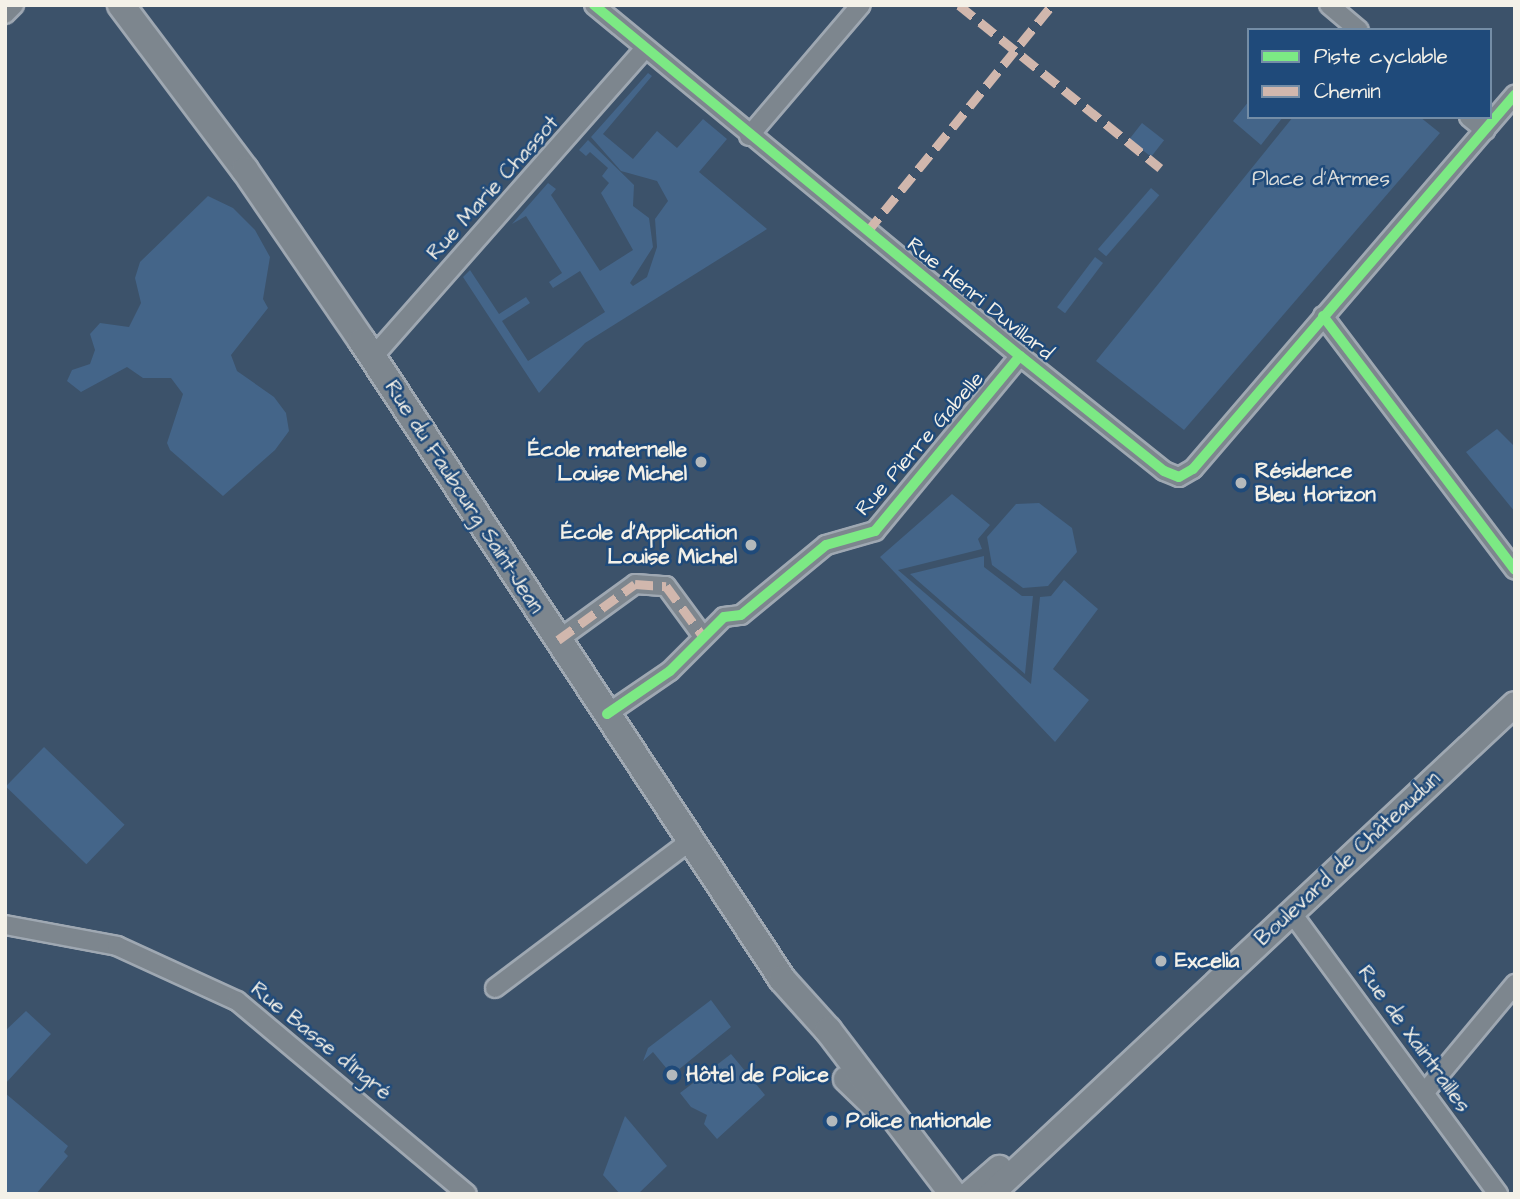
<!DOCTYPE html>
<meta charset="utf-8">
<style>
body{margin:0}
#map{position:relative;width:1520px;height:1199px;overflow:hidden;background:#3c526a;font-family:"Architects Daughter",sans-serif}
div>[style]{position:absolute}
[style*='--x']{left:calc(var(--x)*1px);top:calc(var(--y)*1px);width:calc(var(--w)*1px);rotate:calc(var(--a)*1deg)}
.green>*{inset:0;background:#446589;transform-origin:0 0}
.roads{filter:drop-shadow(2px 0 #9fa8b2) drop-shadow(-2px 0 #9fa8b2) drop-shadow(0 2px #9fa8b2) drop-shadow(0 -2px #9fa8b2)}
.minor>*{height:18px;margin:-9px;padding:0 9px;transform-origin:9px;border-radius:9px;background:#7d868e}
.secondary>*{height:24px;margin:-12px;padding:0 12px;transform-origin:12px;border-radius:12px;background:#7d868e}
.primary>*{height:26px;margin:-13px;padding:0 13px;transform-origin:13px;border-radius:13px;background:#7d868e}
.quiet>*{height:9px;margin-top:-4.5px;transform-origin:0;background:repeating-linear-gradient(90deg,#d1b7ad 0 18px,transparent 0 27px)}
.cycleway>*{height:10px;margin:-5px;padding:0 5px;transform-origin:5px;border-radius:5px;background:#7ce984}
.dots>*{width:19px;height:19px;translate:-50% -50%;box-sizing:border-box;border:4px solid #1f4a7a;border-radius:50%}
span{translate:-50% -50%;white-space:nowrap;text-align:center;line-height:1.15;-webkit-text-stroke:5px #1f4a7a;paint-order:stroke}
.park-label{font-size:21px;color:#dadcda}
.street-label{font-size:21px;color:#f4f1e8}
.poi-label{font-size:21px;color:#f4f1e8;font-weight:700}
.right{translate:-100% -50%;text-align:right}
.left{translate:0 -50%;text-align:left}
.frame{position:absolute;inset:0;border:7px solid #f4f1e8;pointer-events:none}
.legend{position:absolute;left:1247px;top:28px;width:245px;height:91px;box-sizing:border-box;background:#1f4a7a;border:2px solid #748da6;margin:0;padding:9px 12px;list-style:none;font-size:21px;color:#f4f1e8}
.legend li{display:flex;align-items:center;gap:14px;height:35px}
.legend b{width:35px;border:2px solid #748da6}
</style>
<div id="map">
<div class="green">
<i style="clip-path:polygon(648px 73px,652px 76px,603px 134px,633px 159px,657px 131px,677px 148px,703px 119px,727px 139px,699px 172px,767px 229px,585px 343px,539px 393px,463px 277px,470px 270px,499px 314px,526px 297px,530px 303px,502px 321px,528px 361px,605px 312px,580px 271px,553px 288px,549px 282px,562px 273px,526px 216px,512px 224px,548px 183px,556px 189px,551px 195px,600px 271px,633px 250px,601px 193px,609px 183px,602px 176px,608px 168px,590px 152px,586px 156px,579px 150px,588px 140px,634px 185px,633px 206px,649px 218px,653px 247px,630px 283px,633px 286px,647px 277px,657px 247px,655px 219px,668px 201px,657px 181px,621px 171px,591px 137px)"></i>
<i style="clip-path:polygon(1249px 101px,1249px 117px,1283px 117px,1261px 145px,1233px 121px)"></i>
<i style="clip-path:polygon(1293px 117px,1420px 117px,1440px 133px,1184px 430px,1096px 361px)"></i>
<i style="left:1142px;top:123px;width:28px;height:21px;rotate:38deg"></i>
<i style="left:1151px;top:188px;width:11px;height:81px;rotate:41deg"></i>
<i style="clip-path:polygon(208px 196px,233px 208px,255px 230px,270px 257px,263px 299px,268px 308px,231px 355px,237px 371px,274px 397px,286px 413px,289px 431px,275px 450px,223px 496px,170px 450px,167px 443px,183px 394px,171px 378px,143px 378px,127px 367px,81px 392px,67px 381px,72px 370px,90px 364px,95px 350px,90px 334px,100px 323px,129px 327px,141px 303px,135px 278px,140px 262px)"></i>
<i style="left:1095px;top:257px;width:10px;height:63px;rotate:37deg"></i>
<i style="clip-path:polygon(1497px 429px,1515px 447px,1515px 512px,1466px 452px)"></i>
<i style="clip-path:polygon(952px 494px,990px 525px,978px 539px,982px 549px,898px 570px,1031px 684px,1040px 597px,1051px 596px,1064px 580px,1098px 609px,1053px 669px,1089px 700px,1055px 742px,880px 557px)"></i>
<i style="clip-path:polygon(1039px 503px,1072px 528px,1077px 552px,1048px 586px,1023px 588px,992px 565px,987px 537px,1016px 504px)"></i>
<i style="clip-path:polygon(984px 556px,984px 567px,1022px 596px,1033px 596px,1025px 674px,910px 574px)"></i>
<i style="left:44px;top:747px;width:112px;height:55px;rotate:44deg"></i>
<i style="clip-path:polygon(711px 1000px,731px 1027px,672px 1075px,653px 1052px,643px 1061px,648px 1048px)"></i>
<i style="clip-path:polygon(26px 1011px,51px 1034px,5px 1084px,5px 1031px)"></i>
<i style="clip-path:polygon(731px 1054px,765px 1095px,717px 1139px,704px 1124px,707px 1115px,691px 1107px,680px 1093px)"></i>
<i style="clip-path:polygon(5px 1093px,68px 1146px,64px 1152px,68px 1156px,36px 1194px,5px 1194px)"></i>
<i style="clip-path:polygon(625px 1116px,667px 1166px,638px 1194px,620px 1194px,603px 1175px)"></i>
</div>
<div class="roads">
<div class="minor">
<i style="--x:594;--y:5;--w:552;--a:39.49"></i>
<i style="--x:1020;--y:356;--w:184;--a:38.6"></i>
<i style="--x:1164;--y:471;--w:16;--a:22"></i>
<i style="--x:1179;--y:477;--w:16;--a:-30"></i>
<i style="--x:1193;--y:469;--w:494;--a:-49.3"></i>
<i style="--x:1329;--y:5;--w:39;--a:40"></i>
<i style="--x:5;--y:14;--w:13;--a:-45"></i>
<i style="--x:1469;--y:117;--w:21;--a:39"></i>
<i style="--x:749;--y:136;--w:172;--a:-49.5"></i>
<i style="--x:1323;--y:316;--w:318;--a:52.9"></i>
<i style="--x:372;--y:358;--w:413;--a:-48.6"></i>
<i style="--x:558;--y:640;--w:95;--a:-36"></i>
<i style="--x:635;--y:584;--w:31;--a:4"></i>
<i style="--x:666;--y:586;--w:61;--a:53.7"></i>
<i style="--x:607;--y:714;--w:76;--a:-34.3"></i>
<i style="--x:670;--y:671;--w:76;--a:-45"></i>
<i style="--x:724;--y:617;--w:17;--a:-7"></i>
<i style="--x:741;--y:615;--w:110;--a:-39.5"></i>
<i style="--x:826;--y:545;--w:51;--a:-15.9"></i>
<i style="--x:875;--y:531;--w:227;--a:-50.4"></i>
<i style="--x:1291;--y:912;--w:350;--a:53.7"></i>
<i style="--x:5;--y:925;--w:114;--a:10.6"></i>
<i style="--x:117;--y:946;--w:132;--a:24.6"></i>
<i style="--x:237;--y:1001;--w:300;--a:40"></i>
<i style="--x:495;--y:988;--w:243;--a:-37"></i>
<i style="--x:1425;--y:1092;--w:141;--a:-50.2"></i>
</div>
<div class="secondary">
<i style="--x:846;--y:1079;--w:40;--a:44"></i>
<i style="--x:969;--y:1194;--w:40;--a:-41"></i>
<i style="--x:991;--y:1194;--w:717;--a:-43.08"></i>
</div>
<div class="primary">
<i style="--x:121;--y:5;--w:206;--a:53.1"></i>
<i style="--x:245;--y:170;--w:207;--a:55.6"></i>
<i style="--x:362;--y:341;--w:764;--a:56.64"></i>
<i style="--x:782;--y:979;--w:69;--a:48"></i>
<i style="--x:828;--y:1030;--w:206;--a:52.7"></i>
</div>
</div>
<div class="quiet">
<i style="--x:959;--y:5;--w:259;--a:39"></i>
<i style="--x:867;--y:232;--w:293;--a:-50.8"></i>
<i style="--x:558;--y:640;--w:95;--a:-36"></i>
<i style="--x:635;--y:584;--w:31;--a:4"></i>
<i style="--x:666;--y:586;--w:61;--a:53.7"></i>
</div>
<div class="cycleway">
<i style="--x:594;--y:5;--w:552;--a:39.49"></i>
<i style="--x:1020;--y:356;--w:184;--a:38.6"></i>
<i style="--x:1164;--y:471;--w:16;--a:22"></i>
<i style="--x:1179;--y:477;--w:16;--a:-30"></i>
<i style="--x:1193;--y:469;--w:494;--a:-49.3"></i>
<i style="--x:1323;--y:316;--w:318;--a:52.9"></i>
<i style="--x:607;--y:714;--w:76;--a:-34.3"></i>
<i style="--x:670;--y:671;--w:76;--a:-45"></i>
<i style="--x:724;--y:617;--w:17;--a:-7"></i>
<i style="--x:741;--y:615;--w:110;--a:-39.5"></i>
<i style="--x:826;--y:545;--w:51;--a:-15.9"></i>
<i style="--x:875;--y:531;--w:227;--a:-50.4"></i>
</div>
<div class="dots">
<i style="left:701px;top:462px;background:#b4b9bc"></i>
<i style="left:1241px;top:483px;background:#b4b9bc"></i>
<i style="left:751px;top:545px;background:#b4b9bc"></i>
<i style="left:1161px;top:961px;background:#b4b9bc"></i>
<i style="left:672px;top:1075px;background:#b4b9bc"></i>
<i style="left:832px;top:1121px;background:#b4b9bc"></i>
</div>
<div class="park-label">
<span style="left:1321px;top:179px">Place d'Armes</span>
</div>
<div class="street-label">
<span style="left:493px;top:188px;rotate:-48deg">Rue Marie Chassot</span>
<span style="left:980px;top:299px;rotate:39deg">Rue Henri Duvillard</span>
<span style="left:920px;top:444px;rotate:-49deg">Rue Pierre Gabelle</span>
<span style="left:464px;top:497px;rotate:57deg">Rue du Faubourg Saint-Jean</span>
<span style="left:1348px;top:859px;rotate:-43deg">Boulevard de Châteaudun</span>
<span style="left:1414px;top:1039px;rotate:54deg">Rue de Xaintrailles</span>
<span style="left:321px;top:1041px;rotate:39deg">Rue Basse d'Ingré</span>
</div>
<div class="poi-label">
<span class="right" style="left:687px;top:462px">École maternelle<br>Louise Michel</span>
<span class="left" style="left:1255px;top:483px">Résidence<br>Bleu Horizon</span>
<span class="right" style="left:737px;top:545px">École d'Application<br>Louise Michel</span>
<span class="left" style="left:1175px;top:961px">Excelia</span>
<span class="left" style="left:686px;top:1075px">Hôtel de Police</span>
<span class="left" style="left:846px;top:1121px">Police nationale</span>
</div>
<div class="frame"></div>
<ul class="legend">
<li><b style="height:9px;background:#7ce984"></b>Piste cyclable</li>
<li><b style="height:9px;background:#d1b7ad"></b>Chemin</li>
</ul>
</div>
